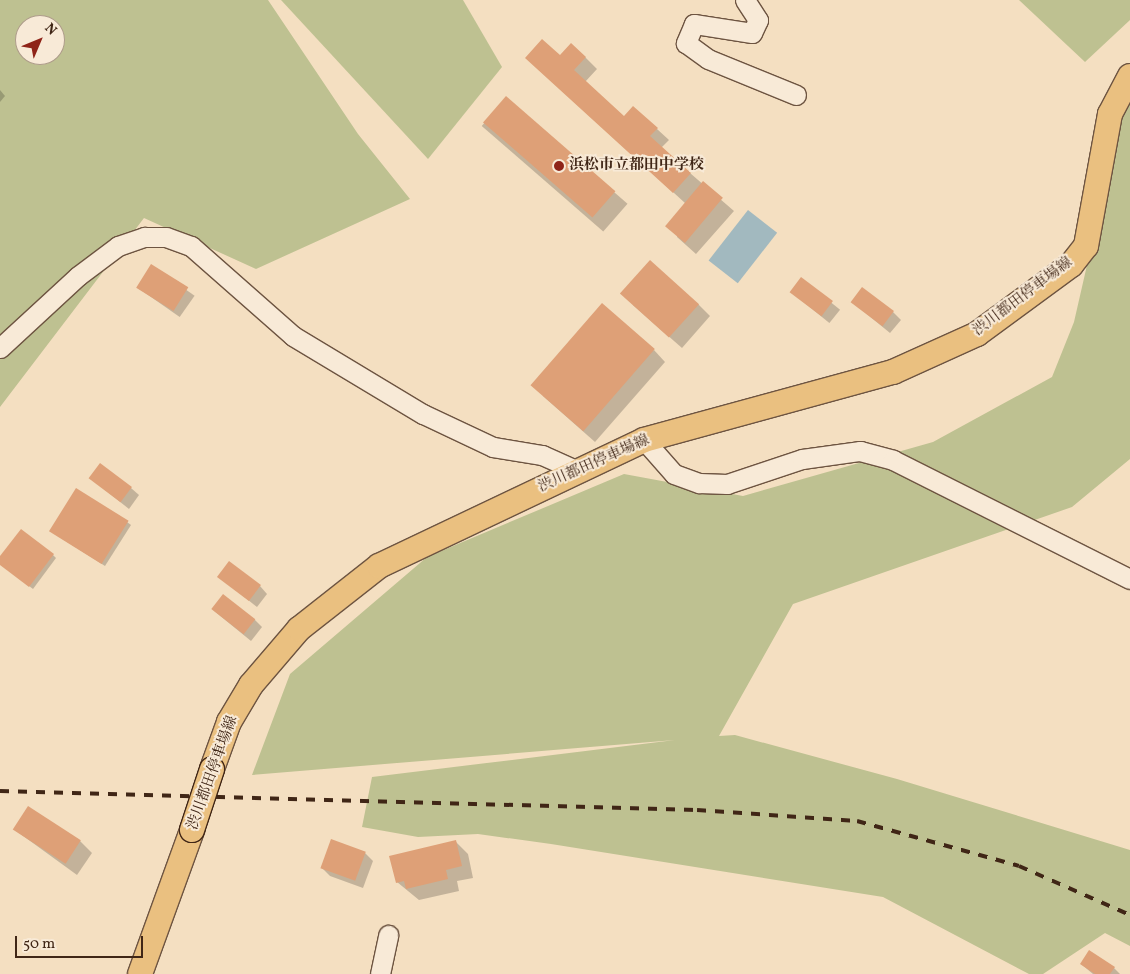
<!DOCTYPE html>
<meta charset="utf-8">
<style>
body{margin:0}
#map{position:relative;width:1130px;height:974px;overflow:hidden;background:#f4dfc1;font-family:Vollkorn,"Noto Serif JP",serif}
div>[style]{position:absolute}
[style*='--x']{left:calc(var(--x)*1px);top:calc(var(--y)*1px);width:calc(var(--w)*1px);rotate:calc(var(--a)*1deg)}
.green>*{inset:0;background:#bec191}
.water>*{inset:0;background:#a2b9bf;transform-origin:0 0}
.shadow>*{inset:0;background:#0003;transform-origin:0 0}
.building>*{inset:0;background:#dea077;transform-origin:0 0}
.roads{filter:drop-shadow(1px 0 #6d5441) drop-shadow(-1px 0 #6d5441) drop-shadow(0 1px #6d5441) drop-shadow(0 -1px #6d5441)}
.minor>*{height:19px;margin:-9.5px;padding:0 9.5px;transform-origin:9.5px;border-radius:9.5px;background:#f8ead7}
.major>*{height:24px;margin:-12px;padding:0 12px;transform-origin:12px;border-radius:12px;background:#eac080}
.rail>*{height:4px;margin-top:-2px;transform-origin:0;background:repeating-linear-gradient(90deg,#402616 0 9px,transparent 0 18px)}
.bridges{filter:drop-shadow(1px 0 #402616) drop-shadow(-1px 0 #402616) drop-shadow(0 1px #402616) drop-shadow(0 -1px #402616)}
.major-bridge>*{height:24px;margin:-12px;padding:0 12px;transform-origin:12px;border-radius:12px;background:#eac080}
.dots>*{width:14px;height:14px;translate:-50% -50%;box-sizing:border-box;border:2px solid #f8ead7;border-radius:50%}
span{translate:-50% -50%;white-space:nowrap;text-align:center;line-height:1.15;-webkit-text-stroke:4px #f8ead7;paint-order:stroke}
.poi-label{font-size:15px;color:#402616;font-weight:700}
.left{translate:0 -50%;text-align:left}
.street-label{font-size:15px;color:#402616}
.north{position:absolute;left:15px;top:15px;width:50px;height:50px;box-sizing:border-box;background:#f8ead7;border:1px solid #ae9c8a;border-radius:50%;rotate:45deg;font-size:14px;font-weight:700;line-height:20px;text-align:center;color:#402616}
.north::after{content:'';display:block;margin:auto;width:18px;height:22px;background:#8f2418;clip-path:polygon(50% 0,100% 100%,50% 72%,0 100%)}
.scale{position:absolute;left:15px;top:936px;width:128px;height:22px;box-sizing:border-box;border:2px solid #402616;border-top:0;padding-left:6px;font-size:15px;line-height:18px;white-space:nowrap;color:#402616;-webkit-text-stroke:4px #f8ead7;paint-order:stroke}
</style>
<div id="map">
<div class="green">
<i style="clip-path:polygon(evenodd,0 0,268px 0,358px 134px,410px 199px,256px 269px,144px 218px,0 407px,0 0,25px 25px,55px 25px,55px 55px,25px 55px,25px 25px)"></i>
<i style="clip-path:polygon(281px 0,463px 0,502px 67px,428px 159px)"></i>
<i style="clip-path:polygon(1019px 0,1130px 0,1130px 20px,1085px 62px)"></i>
<i style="clip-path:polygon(1130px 77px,1130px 459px,1072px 507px,793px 604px,719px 736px,735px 735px,897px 779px,1130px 850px,1130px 946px,1105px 933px,1043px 974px,1029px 974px,883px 897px,551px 844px,478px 834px,418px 837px,362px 827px,372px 777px,675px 740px,252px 775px,290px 674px,427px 557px,624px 474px,743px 496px,933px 442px,1052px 377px,1074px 322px)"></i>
</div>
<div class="water">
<i style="left:748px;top:210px;width:37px;height:64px;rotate:38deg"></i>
</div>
<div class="shadow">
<i style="clip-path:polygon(560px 57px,585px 57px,597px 69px,585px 82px,624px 118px,657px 129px,669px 140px,661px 148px,734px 211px,696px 254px,677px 237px,685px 203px,538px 69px)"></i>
<i style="clip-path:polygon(0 90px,5px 96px,0 102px)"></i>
<i style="left:506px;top:98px;width:161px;height:37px;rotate:41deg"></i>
<i style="left:152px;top:266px;width:52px;height:26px;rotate:35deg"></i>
<i style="left:802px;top:279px;width:49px;height:17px;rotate:39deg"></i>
<i style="clip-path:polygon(852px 302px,893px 312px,901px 320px,890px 333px)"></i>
<i style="clip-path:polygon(698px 304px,710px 316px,682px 348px,633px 305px)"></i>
<i style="clip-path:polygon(654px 350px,665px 362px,595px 442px,543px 396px)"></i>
<i style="clip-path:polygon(90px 478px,131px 488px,139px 495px,129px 509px)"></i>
<i style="clip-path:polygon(127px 522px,131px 525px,105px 566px,55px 534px)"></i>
<i style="clip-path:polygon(53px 555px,56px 558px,33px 589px,0 564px,0 558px)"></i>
<i style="clip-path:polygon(219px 577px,260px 586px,267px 594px,257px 607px)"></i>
<i style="clip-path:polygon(213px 610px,254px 619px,262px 627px,251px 641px)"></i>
<i style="clip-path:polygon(15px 830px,80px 841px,92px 853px,77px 875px)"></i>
<i style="clip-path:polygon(456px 842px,468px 854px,473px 878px,457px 881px,459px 891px,419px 900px,397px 882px)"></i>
<i style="clip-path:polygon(365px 853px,373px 861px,363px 888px,330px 876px,322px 868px)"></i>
<i style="clip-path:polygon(1081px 964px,1114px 968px,1120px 974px,1093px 974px)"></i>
</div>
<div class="building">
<i style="clip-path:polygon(542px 39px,560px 55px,571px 43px,586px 57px,574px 70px,624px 116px,633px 106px,658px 128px,650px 136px,691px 173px,673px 193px,525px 58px)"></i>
<i style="left:506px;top:96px;width:145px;height:35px;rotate:41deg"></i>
<i style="left:703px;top:181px;width:26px;height:59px;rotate:40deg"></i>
<i style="left:650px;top:260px;width:66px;height:45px;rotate:42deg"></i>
<i style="left:151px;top:264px;width:44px;height:28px;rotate:32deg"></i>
<i style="left:801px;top:277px;width:40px;height:19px;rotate:37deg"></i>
<i style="left:862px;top:287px;width:40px;height:19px;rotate:37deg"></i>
<i style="left:602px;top:303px;width:70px;height:109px;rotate:41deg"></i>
<i style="left:100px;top:463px;width:40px;height:19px;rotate:37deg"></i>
<i style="left:76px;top:488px;width:62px;height:51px;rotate:32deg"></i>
<i style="clip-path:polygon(21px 529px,54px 554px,29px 587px,0 565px,0 556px)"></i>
<i style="left:229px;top:561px;width:40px;height:20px;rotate:37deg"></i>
<i style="left:223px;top:594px;width:41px;height:19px;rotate:38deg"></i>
<i style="left:28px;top:806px;width:63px;height:28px;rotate:33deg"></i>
<i style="left:331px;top:839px;width:37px;height:31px;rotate:20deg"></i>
<i style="clip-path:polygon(456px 840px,462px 866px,446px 870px,448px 879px,406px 889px,404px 881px,396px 883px,389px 856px)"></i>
<i style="clip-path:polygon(1089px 950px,1115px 967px,1110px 974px,1095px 974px,1080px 964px)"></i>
</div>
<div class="roads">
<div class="minor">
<i style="--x:745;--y:0;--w:24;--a:57"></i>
<i style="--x:758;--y:20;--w:14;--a:115"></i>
<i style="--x:752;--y:33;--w:59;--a:-171.2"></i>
<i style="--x:694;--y:24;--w:21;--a:113"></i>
<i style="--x:686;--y:43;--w:27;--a:36"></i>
<i style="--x:708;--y:59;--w:95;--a:22.2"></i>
<i style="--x:0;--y:348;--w:106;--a:-42.7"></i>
<i style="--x:78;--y:276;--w:50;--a:-36.9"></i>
<i style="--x:118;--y:246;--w:28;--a:-19"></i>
<i style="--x:144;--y:237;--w:22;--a:0"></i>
<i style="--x:166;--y:237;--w:27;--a:20"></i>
<i style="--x:191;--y:246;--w:136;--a:41.4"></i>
<i style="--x:293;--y:336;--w:152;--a:31"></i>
<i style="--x:423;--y:414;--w:77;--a:25.2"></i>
<i style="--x:493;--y:447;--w:50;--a:9.3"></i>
<i style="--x:542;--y:455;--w:36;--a:24"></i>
<i style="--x:644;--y:440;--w:45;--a:48.6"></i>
<i style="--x:674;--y:474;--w:27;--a:20"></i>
<i style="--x:699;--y:483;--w:28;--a:2"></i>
<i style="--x:727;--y:484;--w:79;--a:-18.4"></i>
<i style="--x:802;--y:459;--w:59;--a:-7.9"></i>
<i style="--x:860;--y:451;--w:34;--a:15"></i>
<i style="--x:893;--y:460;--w:265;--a:26.7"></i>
<i style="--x:380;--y:974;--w:40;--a:-78"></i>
</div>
<div class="major">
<i style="--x:212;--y:769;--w:50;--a:-70.1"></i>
<i style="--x:229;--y:722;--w:43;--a:-59.3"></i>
<i style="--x:251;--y:685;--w:74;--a:-49.4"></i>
<i style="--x:299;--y:629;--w:102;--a:-38.2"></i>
<i style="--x:379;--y:566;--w:293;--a:-25.4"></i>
<i style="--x:644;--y:440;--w:258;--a:-15.3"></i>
<i style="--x:893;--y:372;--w:92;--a:-24.3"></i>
<i style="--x:977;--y:334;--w:117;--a:-36.3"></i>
<i style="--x:1071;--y:265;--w:24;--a:-52"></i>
<i style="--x:1086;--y:246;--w:134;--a:-79.7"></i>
<i style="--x:1110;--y:114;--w:43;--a:-62.2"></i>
<i style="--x:140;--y:974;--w:153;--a:-70.1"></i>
</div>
</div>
<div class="rail">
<i style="--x:0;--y:791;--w:697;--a:1.56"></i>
<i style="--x:697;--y:810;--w:160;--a:3.9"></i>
<i style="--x:857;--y:821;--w:168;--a:15.5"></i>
<i style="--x:1019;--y:866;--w:121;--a:23.8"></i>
</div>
<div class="bridges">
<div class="major-bridge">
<i style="--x:192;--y:830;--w:64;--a:-71.8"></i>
</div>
</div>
<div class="dots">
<i style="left:559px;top:166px;background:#8f2418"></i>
</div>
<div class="poi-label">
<span class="left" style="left:569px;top:166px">浜松市立都田中学校</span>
</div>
<div class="street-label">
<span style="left:1023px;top:297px;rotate:-37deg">渋川都田停車場線</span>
<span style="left:594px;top:464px;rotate:-24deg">渋川都田停車場線</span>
<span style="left:213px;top:773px;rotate:-70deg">渋川都田停車場線</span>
</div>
<div class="north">N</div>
<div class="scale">50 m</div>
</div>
